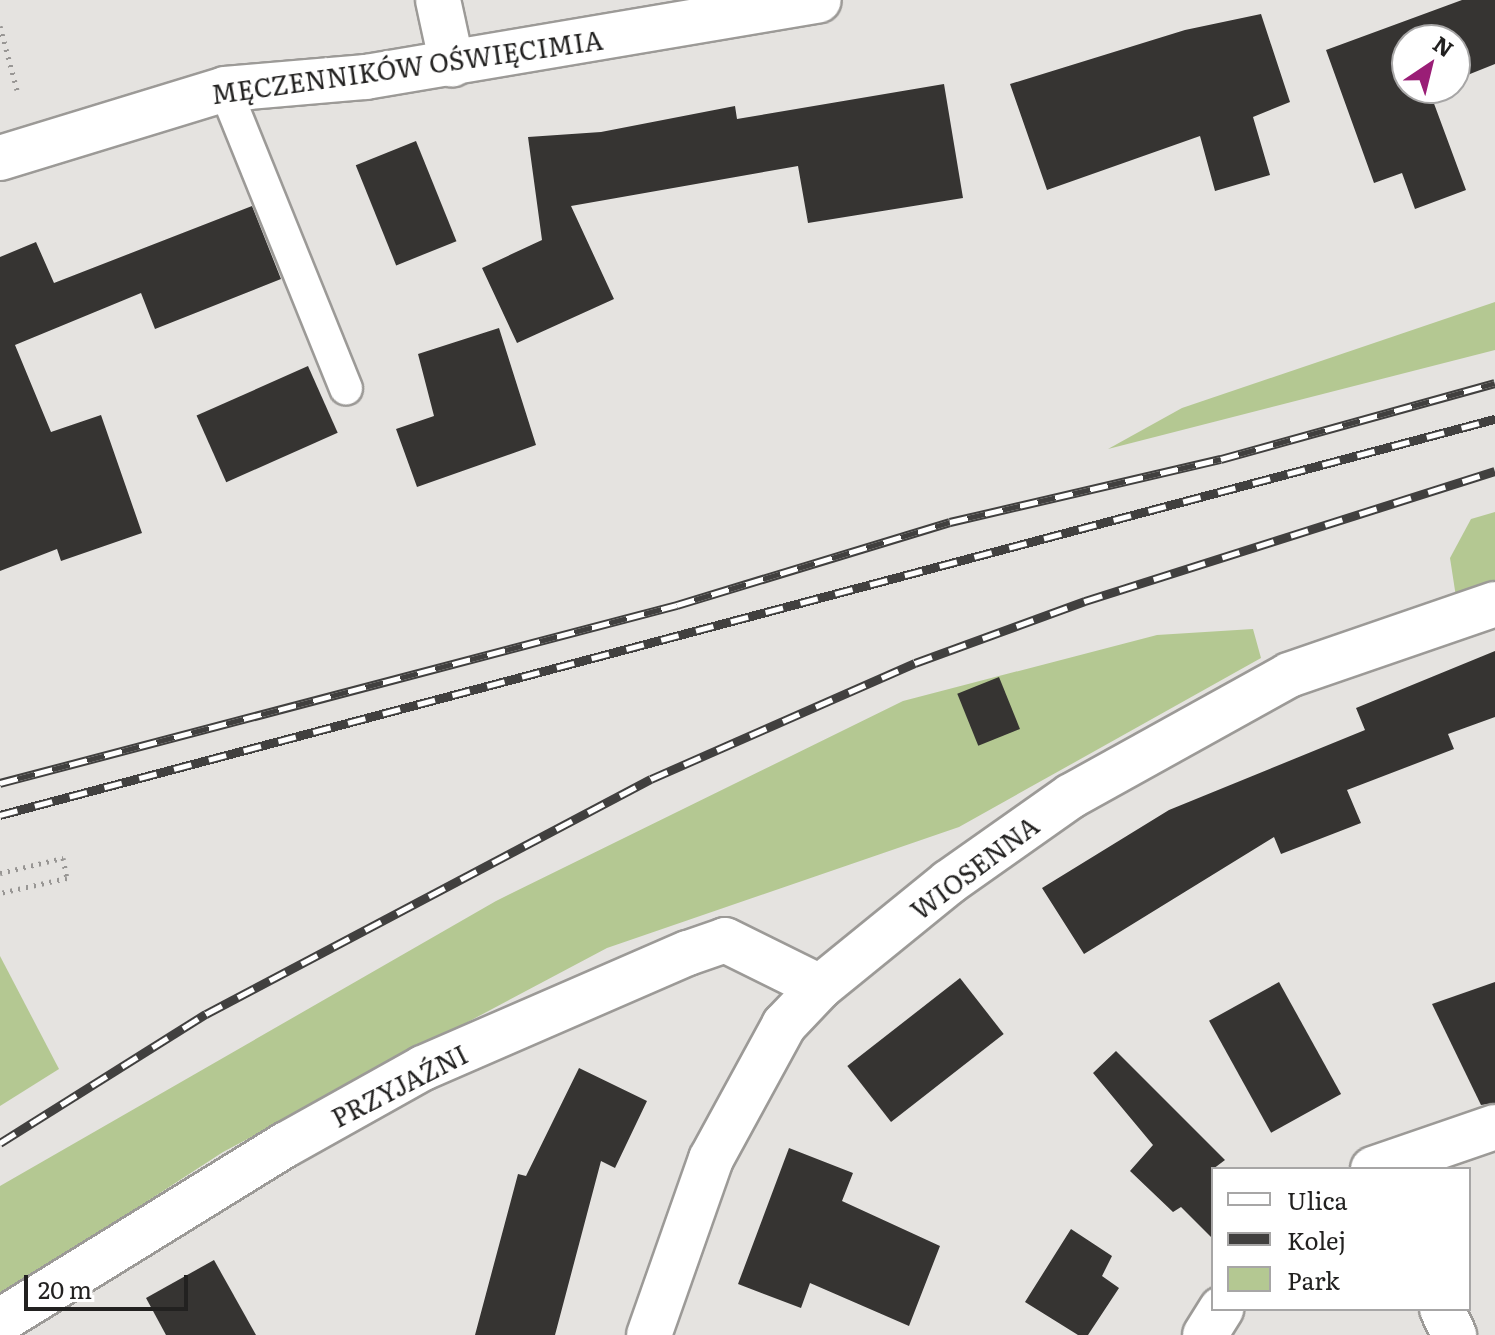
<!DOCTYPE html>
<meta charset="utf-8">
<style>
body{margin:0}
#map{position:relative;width:1495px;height:1335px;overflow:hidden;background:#e5e3e0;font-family:Literata,serif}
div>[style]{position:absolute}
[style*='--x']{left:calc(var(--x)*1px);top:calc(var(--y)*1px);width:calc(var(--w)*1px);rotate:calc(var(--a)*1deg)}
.green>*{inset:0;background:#b4c892}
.building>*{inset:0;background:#363432;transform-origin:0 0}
.path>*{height:5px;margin-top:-2.5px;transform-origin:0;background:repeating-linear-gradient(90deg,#989694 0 2px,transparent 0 8px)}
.roads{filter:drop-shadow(2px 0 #9c9a97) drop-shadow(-2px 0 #9c9a97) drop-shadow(0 2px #9c9a97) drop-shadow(0 -2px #9c9a97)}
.service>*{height:32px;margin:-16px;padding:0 16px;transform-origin:16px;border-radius:16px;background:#fff}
.minor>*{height:44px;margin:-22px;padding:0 22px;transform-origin:22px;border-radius:22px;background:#fff}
.tertiary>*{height:44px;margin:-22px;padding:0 22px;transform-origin:22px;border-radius:22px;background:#fff}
.rail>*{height:9px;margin-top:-4.5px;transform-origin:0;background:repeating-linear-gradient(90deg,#fff 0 18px,#41403f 0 36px);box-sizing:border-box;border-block:2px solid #41403f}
span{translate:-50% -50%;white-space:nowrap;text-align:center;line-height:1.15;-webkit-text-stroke:8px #fff;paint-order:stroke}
.street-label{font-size:26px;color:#222120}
.legend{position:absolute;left:1211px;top:1167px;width:260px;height:144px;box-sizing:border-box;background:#fff;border:2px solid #a7a6a6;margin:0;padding:10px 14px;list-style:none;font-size:24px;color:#222120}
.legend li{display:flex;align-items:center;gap:16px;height:40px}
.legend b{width:40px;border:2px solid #a7a6a6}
.north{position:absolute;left:1391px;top:24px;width:80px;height:80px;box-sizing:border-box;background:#fff;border:2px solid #a7a6a6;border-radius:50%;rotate:35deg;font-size:22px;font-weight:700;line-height:32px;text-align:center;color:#222120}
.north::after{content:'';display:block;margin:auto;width:28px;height:36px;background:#9a1e76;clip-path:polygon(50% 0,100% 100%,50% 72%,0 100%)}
.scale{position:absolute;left:24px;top:1275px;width:164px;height:36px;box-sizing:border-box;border:4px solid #222120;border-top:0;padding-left:10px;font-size:24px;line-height:28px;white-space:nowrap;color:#222120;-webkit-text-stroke:6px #fff;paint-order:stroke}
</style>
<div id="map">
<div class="green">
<i style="clip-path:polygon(1495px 302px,1495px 350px,1108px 449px,1182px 408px)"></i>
<i style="clip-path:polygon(1495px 512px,1495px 584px,1456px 597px,1450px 558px,1471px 519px)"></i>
<i style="clip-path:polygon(1253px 629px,1261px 658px,959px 827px,607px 948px,223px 1152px,0 1297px,0 1186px,496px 901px,903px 701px,1157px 635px)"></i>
<i style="clip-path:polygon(0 956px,59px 1069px,0 1106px)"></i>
</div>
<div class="building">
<i style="clip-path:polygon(1462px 0,1495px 0,1495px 64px,1455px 80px,1455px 40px,1407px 40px,1407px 88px,1434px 88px,1429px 90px,1466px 190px,1415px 209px,1402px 173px,1374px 183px,1326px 50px)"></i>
<i style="clip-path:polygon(1261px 14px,1290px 102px,1253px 117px,1270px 175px,1215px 191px,1200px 136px,1047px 190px,1010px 84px,1185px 30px)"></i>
<i style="clip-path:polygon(944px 84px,963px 198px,808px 223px,798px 166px,571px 206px,614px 299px,517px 343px,482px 268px,542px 240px,528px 137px,601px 132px,735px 106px,737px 119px)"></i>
<i style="left:416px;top:141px;width:108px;height:65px;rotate:68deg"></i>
<i style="clip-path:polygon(252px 206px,281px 279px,155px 329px,141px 293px,15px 345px,51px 432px,101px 415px,142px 533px,61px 561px,57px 549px,0 571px,0 257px,36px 242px,54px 283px)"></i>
<i style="clip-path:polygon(499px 328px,536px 445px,417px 487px,396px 429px,434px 416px,418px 354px)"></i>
<i style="left:308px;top:366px;width:73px;height:122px;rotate:66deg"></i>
<i style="clip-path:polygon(1495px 651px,1495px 717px,1448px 734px,1454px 749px,1347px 790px,1361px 823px,1281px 854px,1274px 837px,1084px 954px,1042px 888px,1169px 810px,1365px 730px,1356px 708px)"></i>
<i style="left:999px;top:677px;width:56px;height:45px;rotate:68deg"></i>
<i style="left:960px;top:978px;width:71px;height:143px;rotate:52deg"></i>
<i style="left:1279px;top:982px;width:128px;height:80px;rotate:61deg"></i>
<i style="clip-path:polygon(1495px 982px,1495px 1103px,1481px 1105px,1432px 1004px)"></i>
<i style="clip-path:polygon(1116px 1051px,1225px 1160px,1213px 1169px,1213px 1239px,1181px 1207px,1173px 1212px,1130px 1171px,1153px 1145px,1093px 1073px)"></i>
<i style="clip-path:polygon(579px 1068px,647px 1101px,615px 1168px,601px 1161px,555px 1335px,475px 1335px,518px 1174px,526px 1176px)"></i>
<i style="clip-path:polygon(789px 1148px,853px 1173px,842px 1201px,940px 1246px,909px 1326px,810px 1283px,801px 1308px,738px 1284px)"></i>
<i style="clip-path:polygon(1071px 1229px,1112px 1256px,1102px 1276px,1119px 1288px,1088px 1335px,1078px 1335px,1025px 1302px)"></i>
<i style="clip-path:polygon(214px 1260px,256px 1335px,166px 1335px,146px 1298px)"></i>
</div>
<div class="path">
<i style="--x:0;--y:26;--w:66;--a:75.1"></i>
<i style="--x:0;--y:873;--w:65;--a:-13.4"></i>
<i style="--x:63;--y:858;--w:20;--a:79"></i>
<i style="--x:67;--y:878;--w:69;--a:167.4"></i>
</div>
<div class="roads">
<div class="service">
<i style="--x:225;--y:89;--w:323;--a:68"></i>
</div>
<div class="minor">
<i style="--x:438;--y:0;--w:66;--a:77.7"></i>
<i style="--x:1373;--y:1169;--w:129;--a:-19"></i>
<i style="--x:1442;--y:1309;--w:29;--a:65"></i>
<i style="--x:0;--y:1321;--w:337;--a:-31.7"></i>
<i style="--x:287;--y:1144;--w:156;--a:-29.2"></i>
<i style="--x:423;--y:1068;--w:289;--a:-23.5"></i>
<i style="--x:688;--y:953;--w:39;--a:-19"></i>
<i style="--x:725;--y:940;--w:106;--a:26.3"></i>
<i style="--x:649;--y:1335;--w:187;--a:-70.6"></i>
<i style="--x:711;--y:1159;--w:153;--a:-61.4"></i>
<i style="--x:784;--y:1025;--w:52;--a:-46.5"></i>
<i style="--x:820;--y:987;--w:166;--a:-39.1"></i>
<i style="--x:949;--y:882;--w:149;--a:-35.2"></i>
<i style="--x:1071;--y:796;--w:249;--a:-29"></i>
<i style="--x:1289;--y:675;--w:218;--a:-19"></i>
<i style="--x:1205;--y:1335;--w:31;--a:-58"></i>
</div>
<div class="tertiary">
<i style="--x:0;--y:158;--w:235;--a:-17"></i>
<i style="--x:225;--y:89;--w:142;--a:-4.9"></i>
<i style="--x:366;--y:77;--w:459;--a:-9.6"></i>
</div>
</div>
<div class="rail">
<i style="--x:0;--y:783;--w:700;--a:-14.73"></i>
<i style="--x:677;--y:605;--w:285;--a:-16.9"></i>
<i style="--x:950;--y:522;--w:278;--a:-13.1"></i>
<i style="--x:1221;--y:459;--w:284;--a:-15.5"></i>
<i style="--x:0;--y:815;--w:1547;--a:-14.84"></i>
<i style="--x:0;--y:1143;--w:243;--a:-32.1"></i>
<i style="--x:206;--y:1014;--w:503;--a:-27.84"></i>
<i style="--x:651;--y:779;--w:288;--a:-23.7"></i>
<i style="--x:915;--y:663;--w:181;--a:-20"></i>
<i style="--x:1085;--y:601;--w:430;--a:-17.6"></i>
</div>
<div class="street-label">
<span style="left:407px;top:66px;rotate:-8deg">MĘCZENNIKÓW OŚWIĘCIMIA</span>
<span style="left:974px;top:867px;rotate:-37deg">WIOSENNA</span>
<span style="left:399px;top:1085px;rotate:-27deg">PRZYJAŹNI</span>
</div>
<ul class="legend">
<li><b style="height:10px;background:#fff"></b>Ulica</li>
<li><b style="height:10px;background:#41403f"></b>Kolej</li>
<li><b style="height:22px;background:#b4c892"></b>Park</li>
</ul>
<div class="north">N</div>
<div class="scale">20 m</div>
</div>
